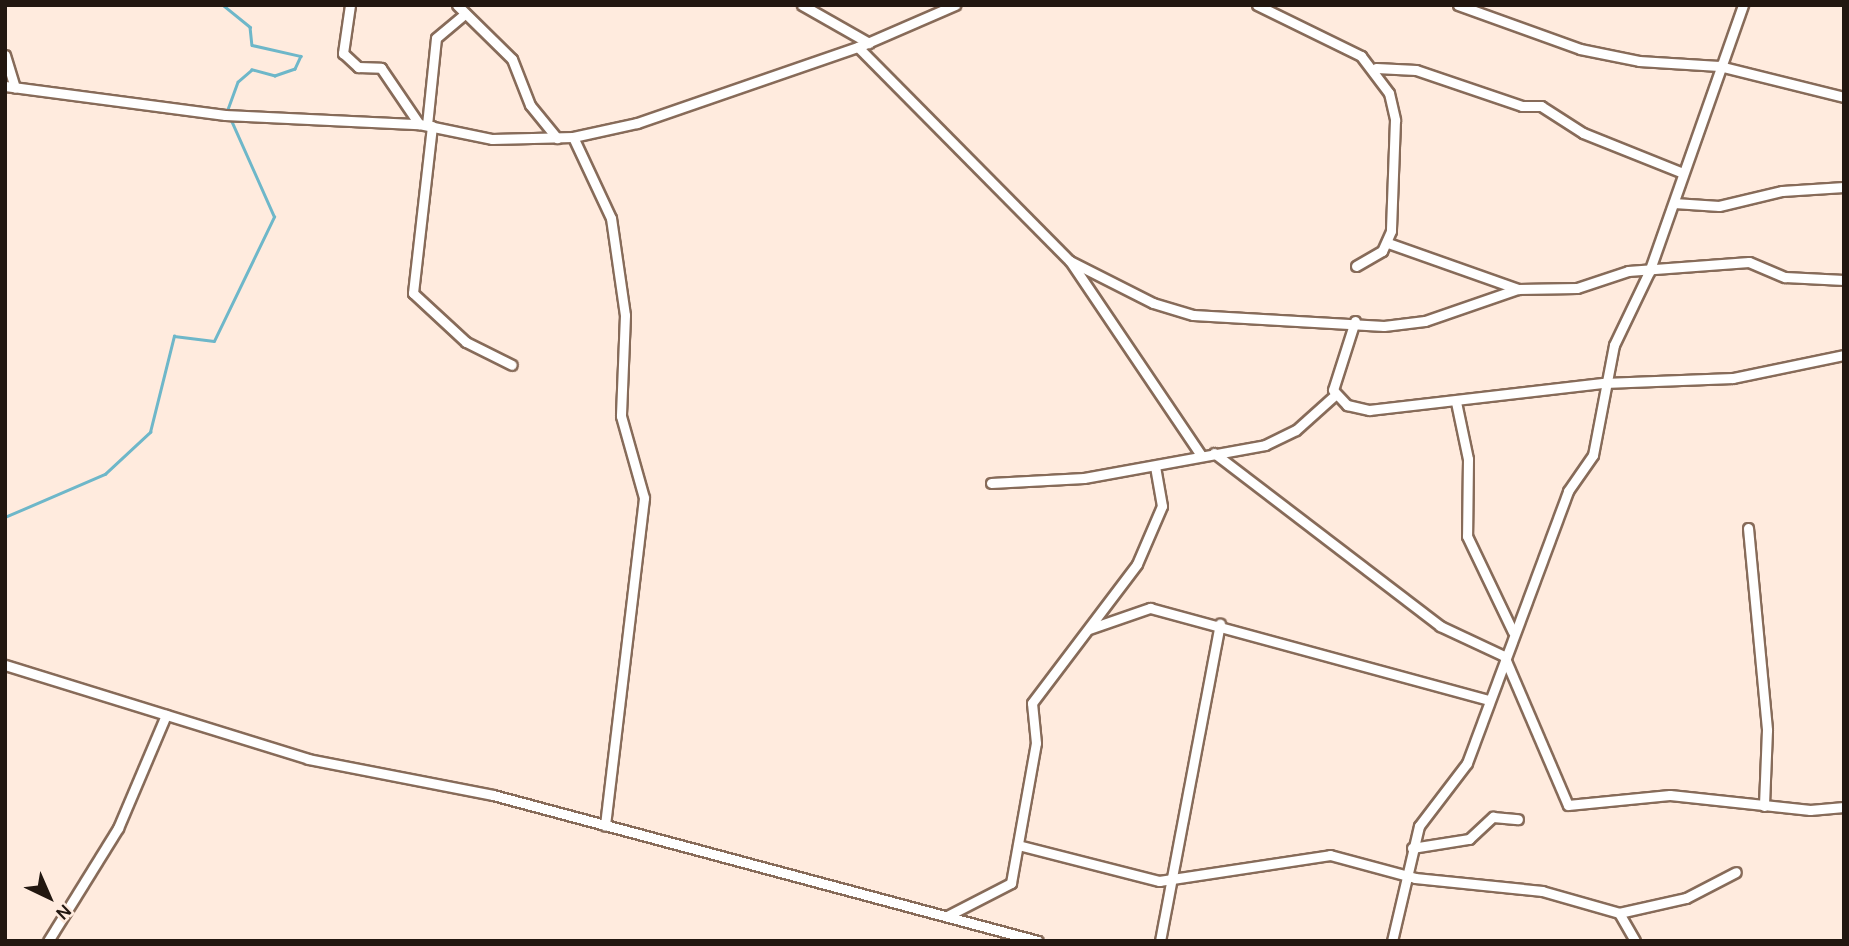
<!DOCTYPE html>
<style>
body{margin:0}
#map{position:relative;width:1849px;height:946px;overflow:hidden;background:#ffebde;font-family:Karla,sans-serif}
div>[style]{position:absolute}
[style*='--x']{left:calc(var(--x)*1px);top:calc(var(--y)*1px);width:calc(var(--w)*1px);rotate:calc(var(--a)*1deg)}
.stream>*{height:2.5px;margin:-1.25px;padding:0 1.25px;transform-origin:1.25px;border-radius:1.25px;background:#6eb7c9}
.roads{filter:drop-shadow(2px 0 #876b59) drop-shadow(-2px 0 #876b59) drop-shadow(0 2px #876b59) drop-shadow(0 -2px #876b59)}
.minor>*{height:9px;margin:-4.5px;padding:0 4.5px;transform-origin:4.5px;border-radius:4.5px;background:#fff}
span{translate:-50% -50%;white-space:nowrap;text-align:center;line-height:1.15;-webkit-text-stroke:5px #ffebde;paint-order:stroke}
.frame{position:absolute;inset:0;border:7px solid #221710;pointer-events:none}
.north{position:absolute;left:14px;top:862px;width:70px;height:70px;-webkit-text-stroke:5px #ffebde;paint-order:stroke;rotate:136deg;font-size:19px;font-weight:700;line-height:28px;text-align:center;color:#221710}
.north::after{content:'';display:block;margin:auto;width:24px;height:32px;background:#221710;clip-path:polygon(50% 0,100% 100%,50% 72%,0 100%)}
</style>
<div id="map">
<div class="stream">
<i style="--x:223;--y:5;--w:35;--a:39"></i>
<i style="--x:250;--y:27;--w:18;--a:84"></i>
<i style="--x:252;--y:45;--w:50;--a:12.7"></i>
<i style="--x:301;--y:56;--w:14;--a:115"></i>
<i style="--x:295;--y:69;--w:21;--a:161"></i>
<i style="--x:275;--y:76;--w:24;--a:-165"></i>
<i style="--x:252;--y:70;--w:18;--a:139"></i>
<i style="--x:238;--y:82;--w:32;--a:110"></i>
<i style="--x:5;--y:517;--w:109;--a:-23.3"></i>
<i style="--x:105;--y:474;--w:62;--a:-43"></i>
<i style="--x:150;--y:432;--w:99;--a:-76"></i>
<i style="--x:174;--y:336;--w:40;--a:7.1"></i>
<i style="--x:214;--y:341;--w:138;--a:-64.2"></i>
<i style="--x:274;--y:217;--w:108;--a:-114"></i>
</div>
<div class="roads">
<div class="minor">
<i style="--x:350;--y:5;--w:49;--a:98.3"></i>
<i style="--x:343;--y:53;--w:21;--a:43"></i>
<i style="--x:358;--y:67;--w:23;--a:2"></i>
<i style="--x:381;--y:68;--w:68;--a:55.8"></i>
<i style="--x:457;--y:5;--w:77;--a:44.5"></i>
<i style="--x:512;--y:59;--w:49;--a:68.6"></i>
<i style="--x:530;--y:105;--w:43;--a:50.7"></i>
<i style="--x:802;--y:5;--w:77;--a:29.6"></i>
<i style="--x:1257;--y:5;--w:116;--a:26.1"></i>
<i style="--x:1361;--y:56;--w:46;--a:52.9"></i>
<i style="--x:1389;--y:93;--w:28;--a:77"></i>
<i style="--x:1395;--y:120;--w:111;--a:92.1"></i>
<i style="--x:1391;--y:231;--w:22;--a:114"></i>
<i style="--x:1382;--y:251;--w:30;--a:150"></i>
<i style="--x:1458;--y:5;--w:130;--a:19.8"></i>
<i style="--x:1580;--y:49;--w:60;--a:11.5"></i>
<i style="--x:1639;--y:61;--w:80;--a:3.6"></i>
<i style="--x:1719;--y:66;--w:129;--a:13.9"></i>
<i style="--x:858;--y:47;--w:301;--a:45.3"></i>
<i style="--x:1070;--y:261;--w:234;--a:56"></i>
<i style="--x:5;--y:55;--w:34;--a:73"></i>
<i style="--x:1376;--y:68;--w:40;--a:2.9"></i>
<i style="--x:1416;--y:70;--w:112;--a:18.8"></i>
<i style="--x:1522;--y:106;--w:19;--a:0"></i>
<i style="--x:1541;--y:106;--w:50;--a:32.7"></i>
<i style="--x:1583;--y:133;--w:108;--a:21.8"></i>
<i style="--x:5;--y:86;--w:222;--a:7.5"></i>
<i style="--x:225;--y:115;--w:194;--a:2.7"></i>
<i style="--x:419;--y:124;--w:75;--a:11.6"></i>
<i style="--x:492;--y:139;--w:81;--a:-1.4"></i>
<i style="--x:573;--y:137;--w:66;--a:-12.3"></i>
<i style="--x:637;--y:123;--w:234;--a:-19"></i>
<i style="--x:858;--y:47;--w:106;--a:-23.4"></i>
<i style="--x:427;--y:125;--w:87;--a:-84.1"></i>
<i style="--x:436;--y:38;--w:38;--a:-40"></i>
<i style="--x:432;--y:126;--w:168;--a:96.5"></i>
<i style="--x:413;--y:293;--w:72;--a:42.8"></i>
<i style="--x:466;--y:342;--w:51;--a:26.6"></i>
<i style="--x:573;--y:137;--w:89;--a:64.9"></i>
<i style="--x:611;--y:218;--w:98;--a:81.8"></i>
<i style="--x:625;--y:315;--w:101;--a:92.3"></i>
<i style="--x:621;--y:416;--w:85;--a:74.3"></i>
<i style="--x:644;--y:498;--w:330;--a:96.8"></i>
<i style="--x:1674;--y:203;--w:45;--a:3.8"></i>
<i style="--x:1719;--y:206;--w:65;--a:-13.4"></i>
<i style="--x:1782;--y:191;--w:62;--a:-3.7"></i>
<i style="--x:1388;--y:243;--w:138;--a:19.5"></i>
<i style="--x:1070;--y:261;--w:93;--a:26.8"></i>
<i style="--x:1153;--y:303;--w:42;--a:16.7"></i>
<i style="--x:1193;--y:315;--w:191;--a:3.3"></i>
<i style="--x:1384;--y:326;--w:41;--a:-7"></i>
<i style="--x:1425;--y:321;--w:98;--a:-19"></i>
<i style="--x:1518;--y:289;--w:59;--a:-1"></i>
<i style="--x:1577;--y:288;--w:54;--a:-18.4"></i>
<i style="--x:1628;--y:271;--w:121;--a:-4.3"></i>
<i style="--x:1749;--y:262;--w:39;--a:23"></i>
<i style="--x:1785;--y:277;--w:59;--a:2.9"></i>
<i style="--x:1355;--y:321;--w:72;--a:107.7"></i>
<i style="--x:1333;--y:390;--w:21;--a:47"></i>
<i style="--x:1347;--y:405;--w:23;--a:13"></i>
<i style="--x:1369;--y:410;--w:237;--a:-6.6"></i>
<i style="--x:1604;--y:383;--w:129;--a:-2.2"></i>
<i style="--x:1733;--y:378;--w:113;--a:-11.7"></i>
<i style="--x:1456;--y:402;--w:58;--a:78.1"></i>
<i style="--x:1468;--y:459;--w:77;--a:90.7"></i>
<i style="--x:1467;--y:536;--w:106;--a:64.4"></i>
<i style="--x:1214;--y:453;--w:285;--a:37.4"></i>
<i style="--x:1440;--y:626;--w:71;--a:25.1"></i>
<i style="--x:1504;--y:656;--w:162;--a:66.8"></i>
<i style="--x:1568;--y:805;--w:102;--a:-5.6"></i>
<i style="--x:1670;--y:795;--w:141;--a:6.1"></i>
<i style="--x:1810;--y:810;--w:34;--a:-5"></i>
<i style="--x:991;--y:483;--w:93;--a:-3.1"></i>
<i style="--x:1084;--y:478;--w:184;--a:-10.3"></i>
<i style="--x:1265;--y:445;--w:34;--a:-26"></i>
<i style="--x:1296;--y:430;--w:52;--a:-41.9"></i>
<i style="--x:1748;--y:528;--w:203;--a:84.6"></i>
<i style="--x:1767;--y:730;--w:76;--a:92.3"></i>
<i style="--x:1089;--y:629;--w:65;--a:-19"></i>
<i style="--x:1150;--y:608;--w:350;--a:15.2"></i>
<i style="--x:5;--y:665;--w:317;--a:17.2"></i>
<i style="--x:308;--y:759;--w:188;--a:11"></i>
<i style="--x:493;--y:795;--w:564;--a:15"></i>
<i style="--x:1018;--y:845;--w:146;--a:14.3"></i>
<i style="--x:1159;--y:881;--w:173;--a:-8.6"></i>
<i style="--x:1330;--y:855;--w:88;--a:15.1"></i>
<i style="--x:1415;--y:878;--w:128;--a:5.8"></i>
<i style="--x:1542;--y:891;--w:80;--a:15.9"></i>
<i style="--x:1619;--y:913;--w:69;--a:-12.6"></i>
<i style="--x:1686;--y:898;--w:56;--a:-27.5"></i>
<i style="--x:1412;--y:848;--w:58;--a:-9"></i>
<i style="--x:1469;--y:839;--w:33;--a:-43"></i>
<i style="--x:1493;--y:817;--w:25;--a:5"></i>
<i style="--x:1619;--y:913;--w:32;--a:60"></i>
<i style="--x:949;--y:915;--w:70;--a:-27.3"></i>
<i style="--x:1011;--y:883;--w:142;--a:-79.9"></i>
<i style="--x:1036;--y:743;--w:40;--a:-95.7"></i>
<i style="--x:1032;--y:703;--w:174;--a:-52.9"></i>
<i style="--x:1137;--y:564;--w:63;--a:-66.7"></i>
<i style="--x:1162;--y:506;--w:40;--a:-100"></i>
<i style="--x:48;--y:941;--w:133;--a:-58.2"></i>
<i style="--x:118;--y:828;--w:123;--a:-67"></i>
<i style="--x:1160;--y:941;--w:323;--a:-79.3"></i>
<i style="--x:1392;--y:941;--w:118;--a:-76.8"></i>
<i style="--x:1419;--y:826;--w:79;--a:-52.7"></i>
<i style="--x:1467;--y:763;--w:290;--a:-69.6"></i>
<i style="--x:1568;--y:491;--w:44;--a:-55.2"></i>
<i style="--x:1593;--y:455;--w:112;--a:-79.2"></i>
<i style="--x:1614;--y:345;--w:81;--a:-64.4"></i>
<i style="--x:1649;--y:272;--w:283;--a:-70.6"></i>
</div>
</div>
<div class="frame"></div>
<div class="north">N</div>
</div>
